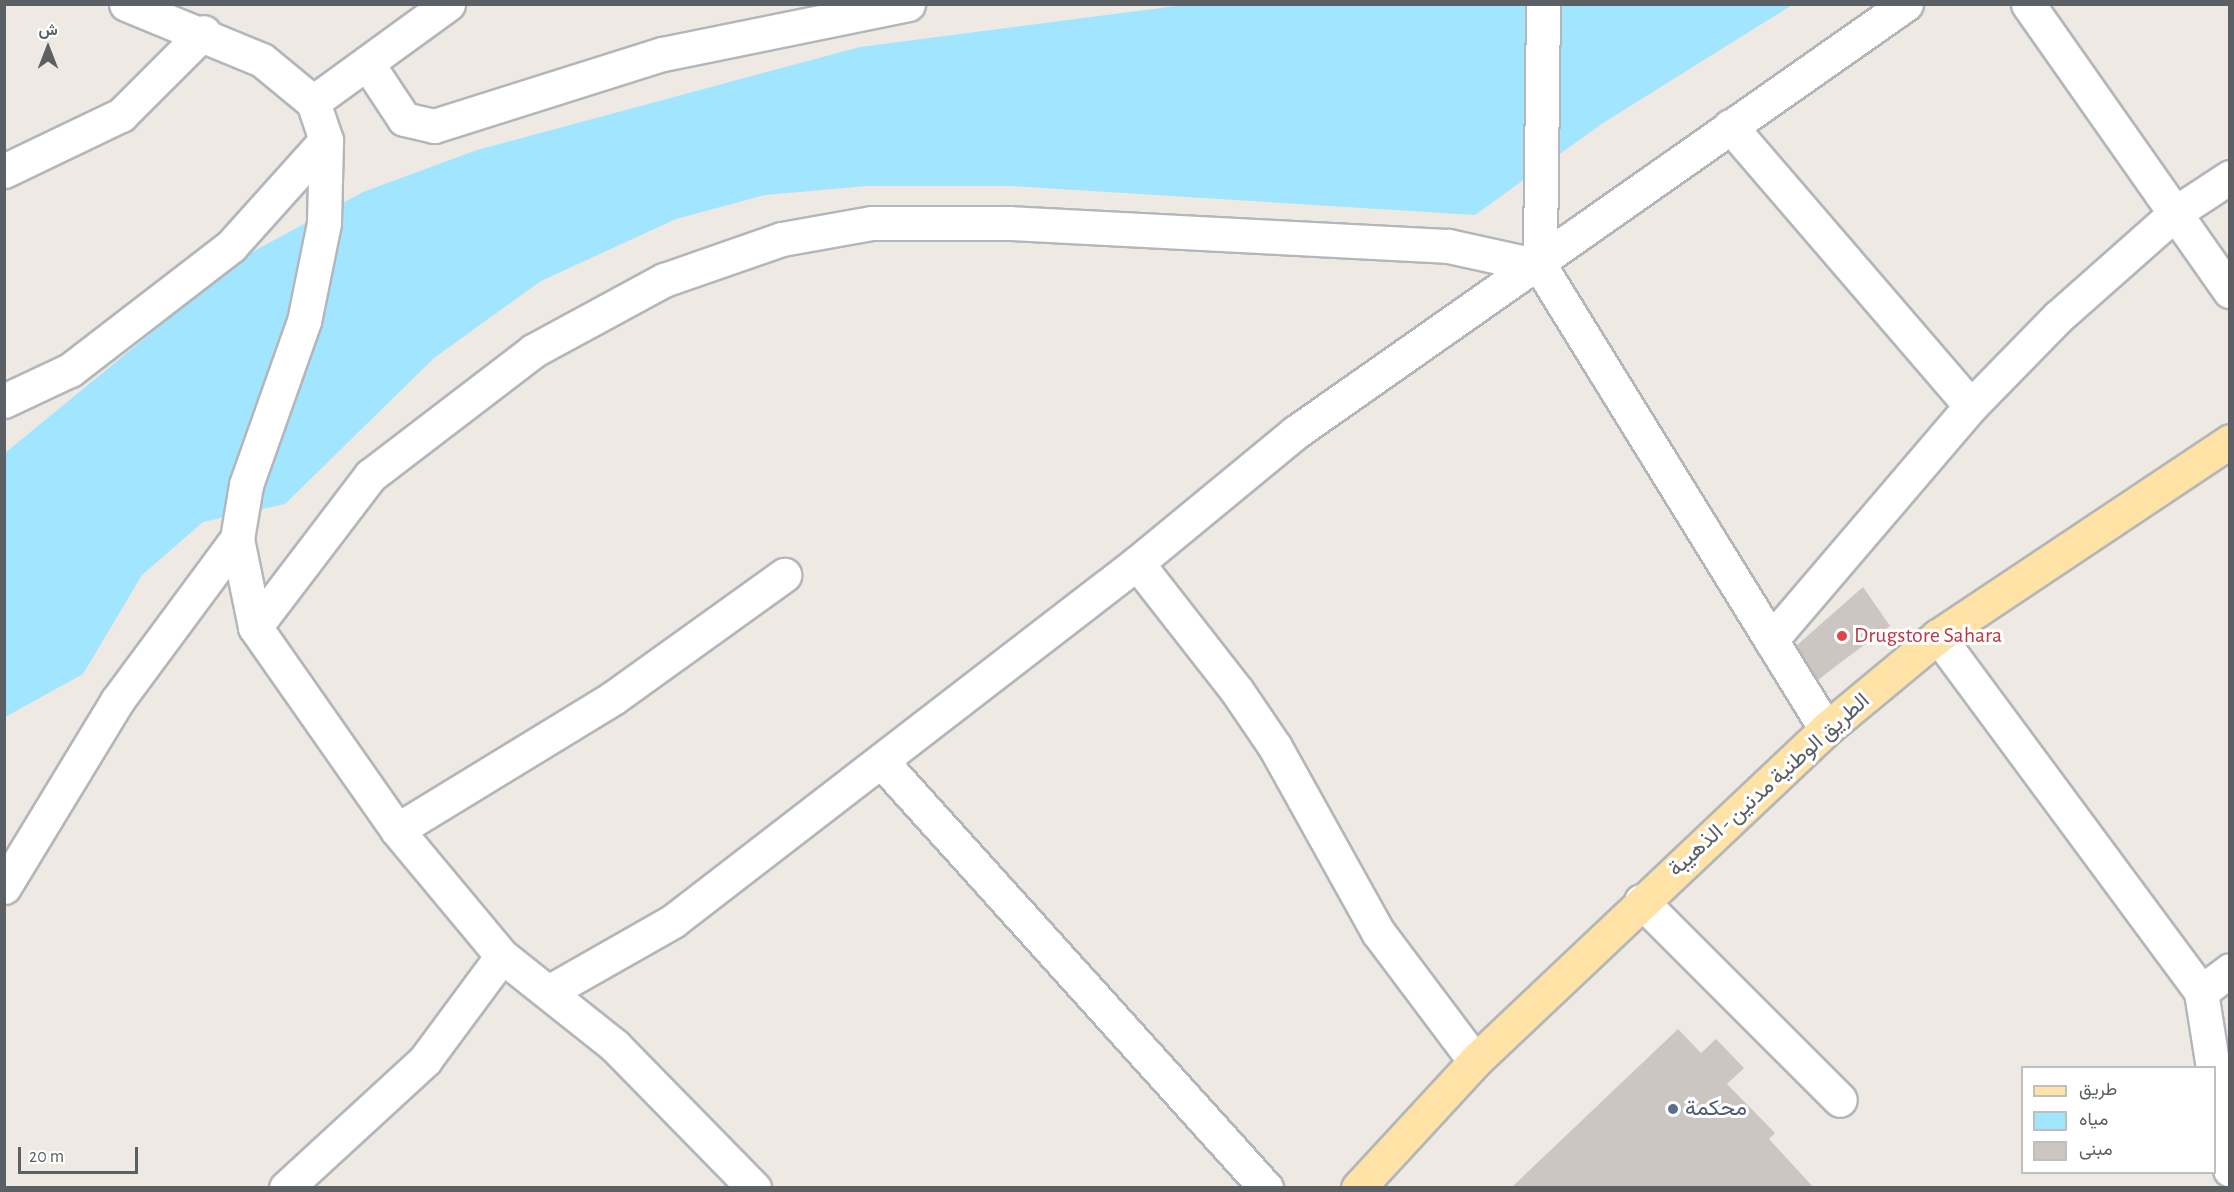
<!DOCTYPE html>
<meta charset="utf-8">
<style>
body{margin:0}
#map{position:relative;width:2234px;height:1192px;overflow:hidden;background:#eee9e2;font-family:"Alegreya Sans",Vazirmatn,sans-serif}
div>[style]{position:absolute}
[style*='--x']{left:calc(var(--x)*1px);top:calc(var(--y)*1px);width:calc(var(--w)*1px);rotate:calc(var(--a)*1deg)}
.water>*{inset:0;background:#a1e5ff}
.shadow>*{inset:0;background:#0003}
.building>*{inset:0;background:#cbc6c1}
.roads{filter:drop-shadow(2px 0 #b3b6ba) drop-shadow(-2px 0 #b3b6ba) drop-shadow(0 2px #b3b6ba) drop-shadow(0 -2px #b3b6ba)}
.minor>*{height:33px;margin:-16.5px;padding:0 16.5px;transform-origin:16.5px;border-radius:16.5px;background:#fff}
.major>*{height:33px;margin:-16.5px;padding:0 16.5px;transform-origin:16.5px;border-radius:16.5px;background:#ffe2a6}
.dots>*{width:16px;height:16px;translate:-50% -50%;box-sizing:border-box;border:3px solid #fff;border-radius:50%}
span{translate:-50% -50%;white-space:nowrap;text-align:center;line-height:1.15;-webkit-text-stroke:6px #fff;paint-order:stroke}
.health-label{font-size:22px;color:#be3a42}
.left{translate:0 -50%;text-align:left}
.street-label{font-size:22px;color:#5a6063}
.service-label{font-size:22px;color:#4e5e75}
.frame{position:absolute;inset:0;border:6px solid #5a6063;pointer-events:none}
.legend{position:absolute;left:2021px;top:1066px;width:195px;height:108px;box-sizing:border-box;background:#fff;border:2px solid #bdbfc1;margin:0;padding:8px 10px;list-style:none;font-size:18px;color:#5a6063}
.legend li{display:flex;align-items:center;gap:12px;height:30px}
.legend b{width:30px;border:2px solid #bdbfc1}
.north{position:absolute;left:18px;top:18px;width:60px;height:60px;-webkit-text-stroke:4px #fff;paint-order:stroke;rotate:0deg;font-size:16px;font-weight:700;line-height:24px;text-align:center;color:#5a6063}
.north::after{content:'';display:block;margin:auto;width:21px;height:27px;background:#5a6063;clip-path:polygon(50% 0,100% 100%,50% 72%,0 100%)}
.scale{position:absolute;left:18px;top:1147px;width:120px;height:27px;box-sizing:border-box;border:3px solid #5a6063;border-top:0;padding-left:8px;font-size:18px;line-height:21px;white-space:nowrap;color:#5a6063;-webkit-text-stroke:4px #fff;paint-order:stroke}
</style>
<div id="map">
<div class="water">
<i style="clip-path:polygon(1184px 5px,1792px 5px,1603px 123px,1475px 215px,1010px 186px,867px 186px,765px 195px,676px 219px,541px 281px,434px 358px,285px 504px,203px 522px,142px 575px,83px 674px,5px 717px,5px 453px,245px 256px,363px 192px,477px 150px,860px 47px)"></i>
</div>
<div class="shadow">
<i style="clip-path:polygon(1888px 625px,1805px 690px,1785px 660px,1797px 647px)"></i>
</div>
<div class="building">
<i style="clip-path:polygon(1863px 587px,1890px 626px,1818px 679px,1796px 646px)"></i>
<i style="clip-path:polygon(1678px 1029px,1701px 1053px,1716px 1039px,1744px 1068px,1727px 1084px,1775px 1133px,1769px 1139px,1814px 1188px,1511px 1188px)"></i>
</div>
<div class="roads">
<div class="minor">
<i style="--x:126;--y:4;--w:147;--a:22.4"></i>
<i style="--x:262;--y:60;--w:66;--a:39.5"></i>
<i style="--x:313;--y:102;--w:40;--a:71.1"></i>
<i style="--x:326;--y:140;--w:83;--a:91.4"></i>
<i style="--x:324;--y:223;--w:100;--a:101.5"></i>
<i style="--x:304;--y:321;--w:174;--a:109.5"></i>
<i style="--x:246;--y:485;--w:55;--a:99.5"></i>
<i style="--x:237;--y:539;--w:90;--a:78.4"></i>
<i style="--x:255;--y:627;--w:248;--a:55"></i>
<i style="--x:397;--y:830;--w:164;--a:50.2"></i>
<i style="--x:502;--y:956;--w:144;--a:38.5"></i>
<i style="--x:615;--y:1046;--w:199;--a:45.6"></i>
<i style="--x:1543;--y:4;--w:262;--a:90.7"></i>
<i style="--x:1540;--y:266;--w:544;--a:58.3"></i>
<i style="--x:2028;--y:4;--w:351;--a:54.9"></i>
<i style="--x:367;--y:63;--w:67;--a:56.5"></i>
<i style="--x:404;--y:119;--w:31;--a:13"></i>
<i style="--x:434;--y:126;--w:240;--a:-17.5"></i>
<i style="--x:663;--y:54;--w:250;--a:-11.5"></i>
<i style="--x:313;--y:102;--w:167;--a:-36"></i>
<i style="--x:1730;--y:126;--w:369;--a:49.3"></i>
<i style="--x:4;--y:171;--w:130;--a:-25.6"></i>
<i style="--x:121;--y:115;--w:117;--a:-45"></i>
<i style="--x:4;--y:401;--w:73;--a:-25.2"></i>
<i style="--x:70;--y:370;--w:203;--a:-37.6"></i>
<i style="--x:231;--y:246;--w:142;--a:-48.1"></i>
<i style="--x:1137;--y:563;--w:162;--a:52"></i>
<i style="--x:1237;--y:691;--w:68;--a:55.8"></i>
<i style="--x:1275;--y:747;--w:212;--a:60.9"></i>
<i style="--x:1378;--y:932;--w:161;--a:53.1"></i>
<i style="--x:255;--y:627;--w:191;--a:-52.7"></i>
<i style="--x:371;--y:475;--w:204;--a:-37.4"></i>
<i style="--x:533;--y:351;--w:149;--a:-28.5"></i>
<i style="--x:664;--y:280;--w:125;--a:-19.2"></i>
<i style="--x:782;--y:239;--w:91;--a:-10.1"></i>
<i style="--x:872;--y:223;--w:137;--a:0"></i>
<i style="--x:1009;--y:223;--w:440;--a:3"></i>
<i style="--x:1448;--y:246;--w:94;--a:12.3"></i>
<i style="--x:1938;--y:636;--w:443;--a:53.5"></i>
<i style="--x:2201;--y:992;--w:77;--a:81"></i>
<i style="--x:1771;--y:640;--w:308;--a:-49.5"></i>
<i style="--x:1971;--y:406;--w:124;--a:-45.7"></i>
<i style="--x:2058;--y:317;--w:160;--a:-41.5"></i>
<i style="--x:2178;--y:211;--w:62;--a:-33.2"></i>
<i style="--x:882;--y:762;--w:574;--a:47.97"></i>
<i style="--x:397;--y:830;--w:253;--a:-31.4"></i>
<i style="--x:613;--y:698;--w:211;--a:-35.7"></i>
<i style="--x:4;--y:887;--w:218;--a:-58.7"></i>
<i style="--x:117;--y:701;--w:202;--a:-53.5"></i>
<i style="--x:1641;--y:901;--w:281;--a:45"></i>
<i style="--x:550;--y:991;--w:142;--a:-29.6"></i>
<i style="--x:673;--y:921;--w:586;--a:-37.65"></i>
<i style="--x:1137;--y:563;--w:206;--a:-39.5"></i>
<i style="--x:1296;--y:432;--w:745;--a:-35.06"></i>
<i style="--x:2201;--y:992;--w:36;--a:-37"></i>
<i style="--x:2214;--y:1074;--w:97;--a:80.5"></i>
<i style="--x:286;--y:1188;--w:189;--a:-42.6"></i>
<i style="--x:425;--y:1060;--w:129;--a:-53.5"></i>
</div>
<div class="major">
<i style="--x:1358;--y:1188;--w:173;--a:-47.3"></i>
<i style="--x:1475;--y:1061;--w:483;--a:-43.4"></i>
<i style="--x:1826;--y:729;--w:146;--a:-39.7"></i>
<i style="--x:1938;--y:636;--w:351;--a:-33.7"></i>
</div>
</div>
<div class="dots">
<i style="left:1842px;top:636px;background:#e0444e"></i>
<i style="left:1673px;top:1109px;background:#5c6f8a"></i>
</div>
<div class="health-label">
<span class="left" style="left:1854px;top:636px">Drugstore Sahara</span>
</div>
<div class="street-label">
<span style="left:1769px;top:785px;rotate:-42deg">الطريق الوطنية مدنين - الذهيبة</span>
</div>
<div class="service-label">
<span class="left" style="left:1685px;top:1109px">محكمة</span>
</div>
<div class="frame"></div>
<ul class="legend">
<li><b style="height:8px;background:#ffe2a6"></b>طريق</li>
<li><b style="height:16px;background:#a1e5ff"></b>مياه</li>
<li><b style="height:16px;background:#cbc6c1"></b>مبنى</li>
</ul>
<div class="north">ش</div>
<div class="scale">20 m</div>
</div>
